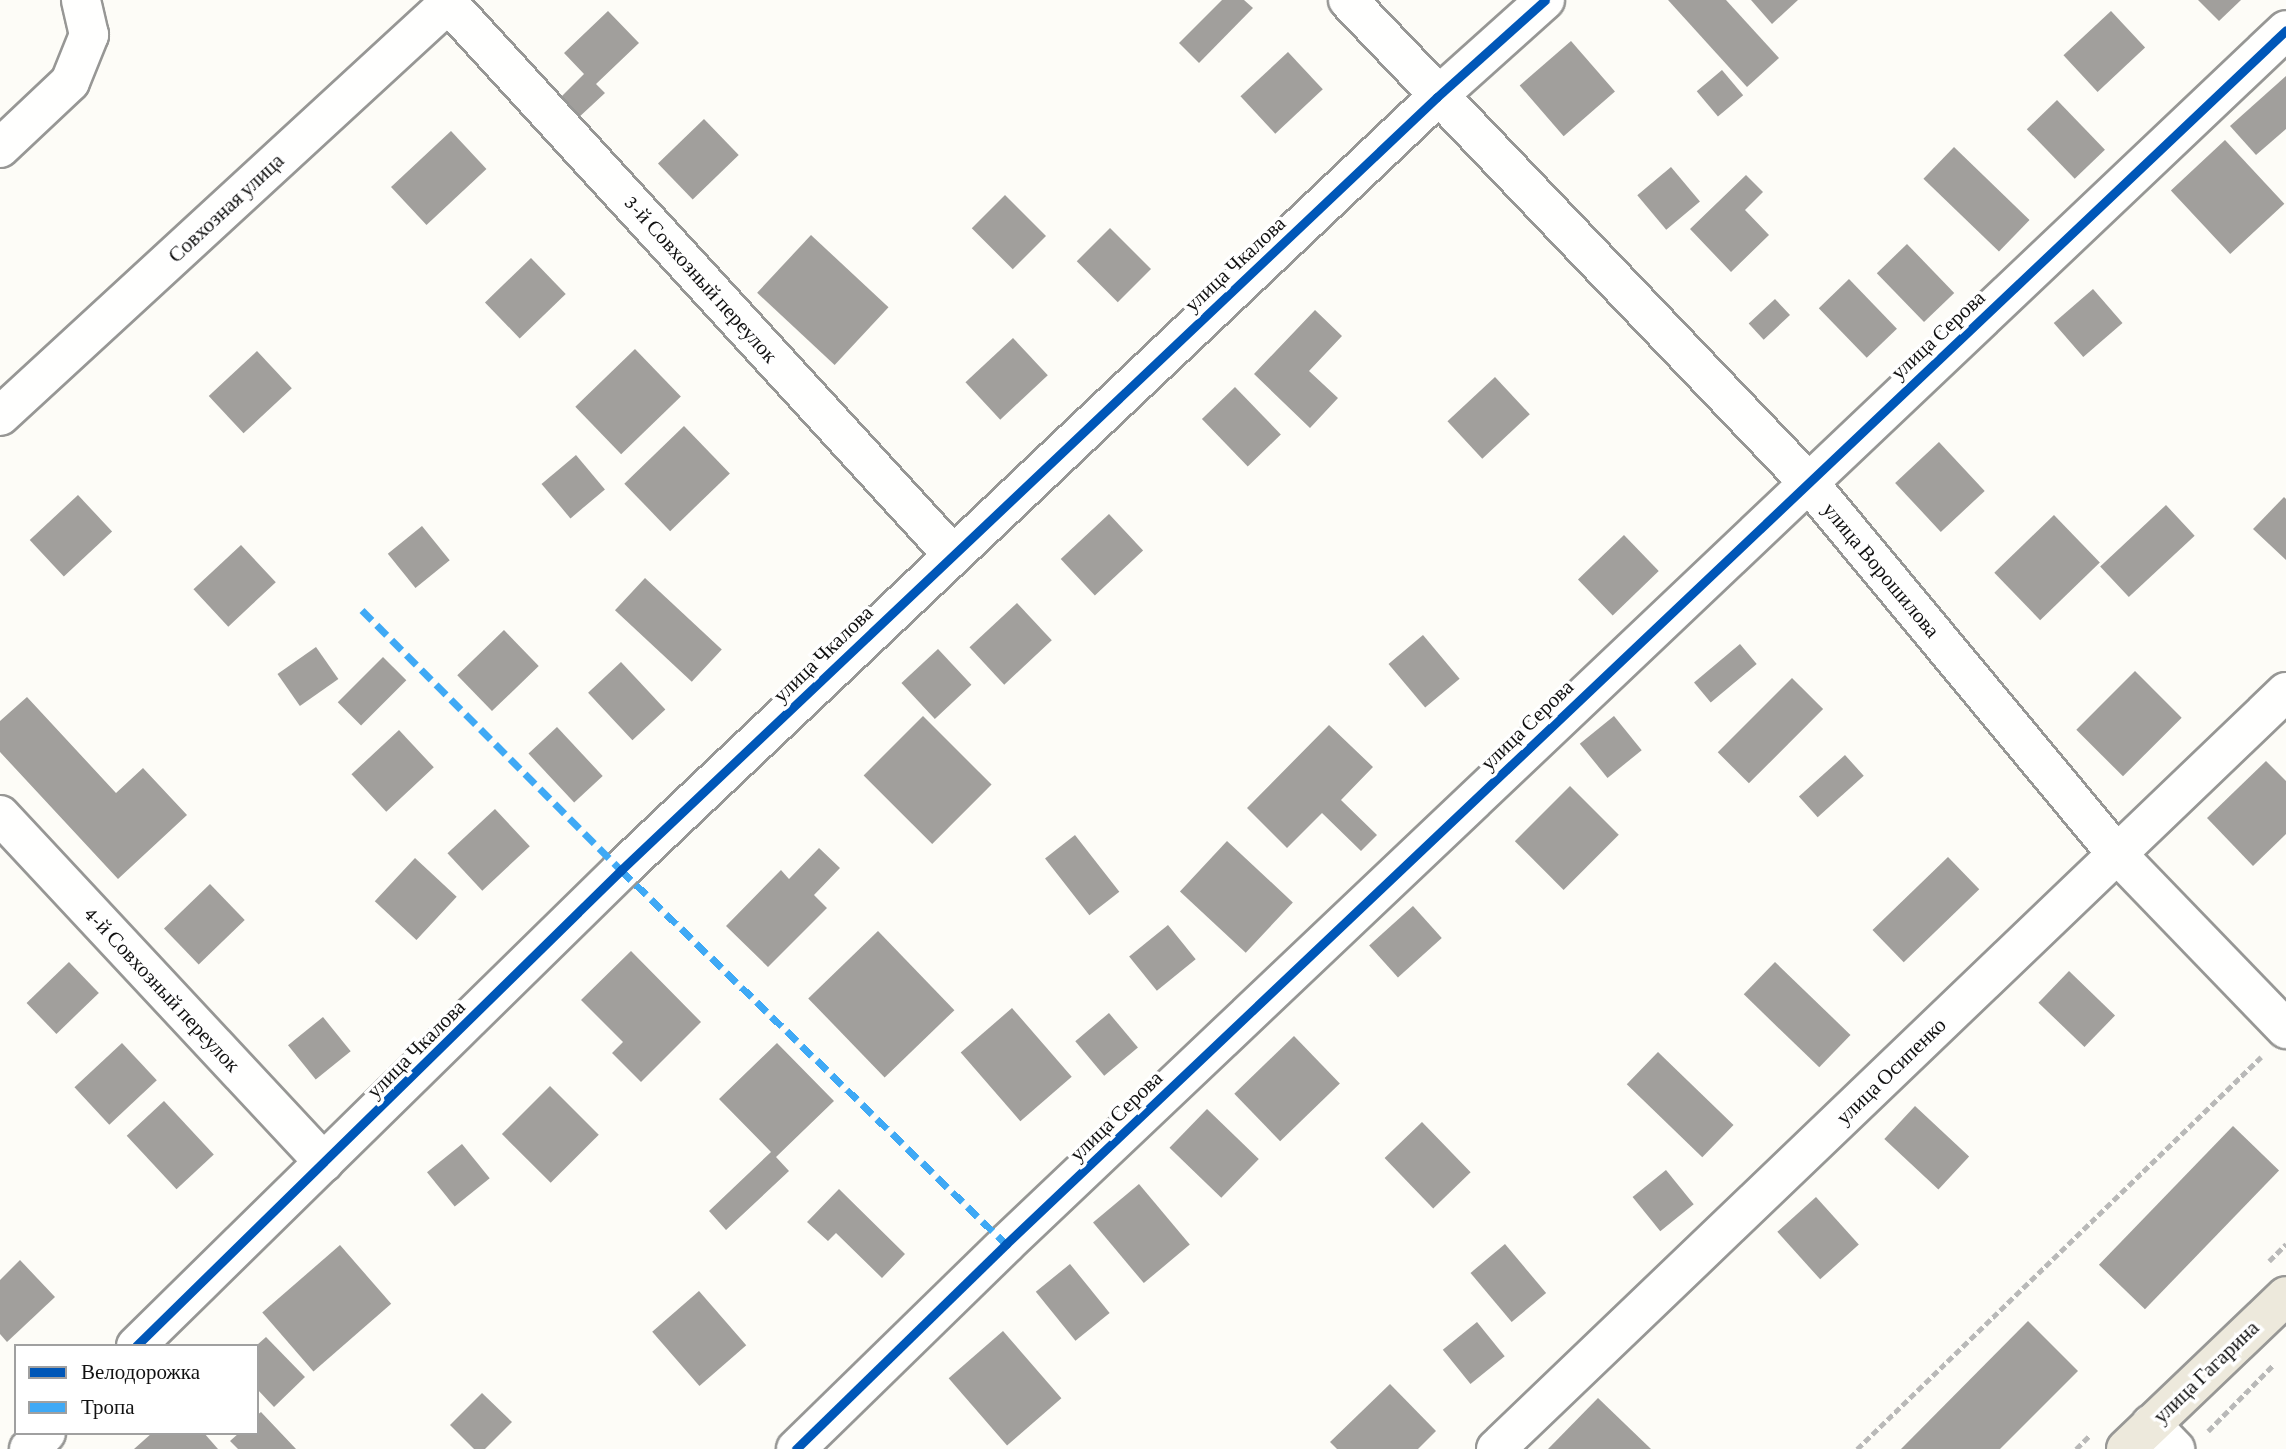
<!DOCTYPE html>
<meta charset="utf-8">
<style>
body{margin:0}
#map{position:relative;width:2286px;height:1449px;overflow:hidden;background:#fdfcf7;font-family:"Crimson Pro",serif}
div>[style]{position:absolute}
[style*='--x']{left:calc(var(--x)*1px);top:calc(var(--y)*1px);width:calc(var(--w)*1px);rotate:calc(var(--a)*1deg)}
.building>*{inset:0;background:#a19f9c;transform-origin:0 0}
.path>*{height:4.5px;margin-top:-2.25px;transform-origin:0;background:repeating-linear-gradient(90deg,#b9b9b8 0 7px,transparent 0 10.5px)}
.roads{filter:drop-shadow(2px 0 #979795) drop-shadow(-2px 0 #979795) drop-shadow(0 2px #979795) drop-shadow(0 -2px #979795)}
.minor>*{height:38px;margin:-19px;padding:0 19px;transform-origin:19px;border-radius:19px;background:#fffffe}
.major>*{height:38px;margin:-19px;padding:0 19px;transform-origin:19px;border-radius:19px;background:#ede9dc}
.quiet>*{height:7px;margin-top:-3.5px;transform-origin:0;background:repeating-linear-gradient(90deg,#3fa9f5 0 14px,transparent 0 21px)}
.cycleway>*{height:9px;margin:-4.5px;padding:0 4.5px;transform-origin:4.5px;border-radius:4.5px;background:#0057b8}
span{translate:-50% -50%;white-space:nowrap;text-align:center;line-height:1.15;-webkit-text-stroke:7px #fff;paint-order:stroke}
.street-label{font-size:21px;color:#111}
.legend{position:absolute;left:14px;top:1344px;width:245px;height:91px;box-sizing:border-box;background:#fff;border:2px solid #a0a0a0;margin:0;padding:9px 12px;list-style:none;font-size:21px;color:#111}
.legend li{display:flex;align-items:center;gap:14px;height:35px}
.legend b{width:35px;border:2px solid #a0a0a0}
</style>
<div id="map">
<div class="building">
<i style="clip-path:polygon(1222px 0,1244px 0,1253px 8px,1199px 63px,1179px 43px)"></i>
<i style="clip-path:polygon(1668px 0,1726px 0,1779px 58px,1747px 87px)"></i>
<i style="clip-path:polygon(1751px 0,1798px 0,1772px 24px)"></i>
<i style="clip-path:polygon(2198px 0,2241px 0,2219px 21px)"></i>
<i style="clip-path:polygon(608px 11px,639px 43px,596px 84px,605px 93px,577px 119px,558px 100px,584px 74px,564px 53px)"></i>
<i style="left:2111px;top:11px;width:50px;height:65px;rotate:47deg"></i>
<i style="left:1571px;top:41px;width:67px;height:68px;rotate:49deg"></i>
<i style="left:1288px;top:52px;width:51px;height:65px;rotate:47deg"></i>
<i style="left:1722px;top:70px;width:33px;height:33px;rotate:50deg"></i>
<i style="clip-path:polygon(2286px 76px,2286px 129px,2256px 155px,2230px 126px)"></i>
<i style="left:2057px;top:100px;width:69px;height:42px;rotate:46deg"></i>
<i style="left:704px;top:119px;width:50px;height:64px;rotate:46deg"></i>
<i style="left:451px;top:131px;width:52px;height:82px;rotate:47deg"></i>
<i style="left:2225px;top:140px;width:87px;height:74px;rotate:47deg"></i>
<i style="left:1954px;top:147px;width:105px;height:44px;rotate:44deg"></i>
<i style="left:1671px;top:167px;width:45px;height:44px;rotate:50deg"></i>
<i style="clip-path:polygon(1746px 175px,1763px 192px,1745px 210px,1769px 235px,1731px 272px,1690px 229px)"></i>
<i style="left:1005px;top:195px;width:58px;height:47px;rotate:45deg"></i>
<i style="left:1110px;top:228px;width:58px;height:47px;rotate:45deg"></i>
<i style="left:811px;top:235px;width:106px;height:79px;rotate:43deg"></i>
<i style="left:1907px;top:244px;width:68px;height:42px;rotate:46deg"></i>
<i style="left:531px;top:258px;width:50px;height:64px;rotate:46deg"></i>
<i style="left:1849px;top:279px;width:69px;height:42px;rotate:46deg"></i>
<i style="left:2093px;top:289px;width:45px;height:52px;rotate:49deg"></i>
<i style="left:1775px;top:299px;width:22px;height:36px;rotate:47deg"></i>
<i style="clip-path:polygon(1315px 310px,1342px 336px,1309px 371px,1338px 398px,1310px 428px,1254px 374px)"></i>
<i style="left:1013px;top:338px;width:51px;height:65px;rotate:47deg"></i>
<i style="left:635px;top:349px;width:66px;height:83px;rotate:46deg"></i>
<i style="left:257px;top:351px;width:51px;height:66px;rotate:47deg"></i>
<i style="left:1495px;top:377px;width:51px;height:65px;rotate:47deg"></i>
<i style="left:1235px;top:387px;width:66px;height:46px;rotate:46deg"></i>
<i style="left:684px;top:426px;width:66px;height:83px;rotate:46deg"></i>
<i style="left:1939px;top:442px;width:67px;height:60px;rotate:47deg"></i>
<i style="left:576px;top:455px;width:45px;height:45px;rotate:50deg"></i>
<i style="left:78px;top:495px;width:50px;height:66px;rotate:47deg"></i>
<i style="clip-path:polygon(2284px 497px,2286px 499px,2286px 560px,2253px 529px)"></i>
<i style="left:2166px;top:505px;width:42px;height:90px;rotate:47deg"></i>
<i style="left:1109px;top:514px;width:50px;height:66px;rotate:47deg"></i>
<i style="left:2054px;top:515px;width:66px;height:83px;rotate:46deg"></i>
<i style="left:422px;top:526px;width:44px;height:44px;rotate:51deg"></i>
<i style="left:1624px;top:535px;width:50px;height:64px;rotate:46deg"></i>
<i style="left:241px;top:545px;width:51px;height:65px;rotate:47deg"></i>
<i style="left:645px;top:578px;width:105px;height:44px;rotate:43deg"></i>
<i style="left:1017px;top:603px;width:51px;height:65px;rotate:47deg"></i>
<i style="left:504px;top:630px;width:50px;height:65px;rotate:46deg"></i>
<i style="left:1423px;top:635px;width:57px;height:45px;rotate:50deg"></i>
<i style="left:1740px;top:644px;width:26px;height:60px;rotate:50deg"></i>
<i style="left:316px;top:647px;width:39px;height:47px;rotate:55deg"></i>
<i style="left:938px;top:649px;width:49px;height:50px;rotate:47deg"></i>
<i style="left:383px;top:657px;width:33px;height:64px;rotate:45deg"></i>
<i style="left:621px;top:662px;width:65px;height:45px;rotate:47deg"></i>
<i style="left:2135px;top:671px;width:66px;height:83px;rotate:45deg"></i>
<i style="left:1792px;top:678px;width:44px;height:105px;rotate:45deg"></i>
<i style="clip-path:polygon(27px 697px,116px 793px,143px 768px,187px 815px,118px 879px,0 752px,0 721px)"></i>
<i style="left:923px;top:716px;width:97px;height:84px;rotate:45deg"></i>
<i style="left:1614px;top:716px;width:44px;height:44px;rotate:51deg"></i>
<i style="clip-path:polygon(1329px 725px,1373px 767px,1341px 800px,1377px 835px,1361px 851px,1322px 813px,1287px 848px,1247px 808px)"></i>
<i style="left:557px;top:727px;width:67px;height:39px;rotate:47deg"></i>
<i style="left:399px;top:730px;width:51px;height:65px;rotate:47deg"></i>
<i style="left:1845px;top:755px;width:28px;height:62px;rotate:48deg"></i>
<i style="clip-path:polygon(2266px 761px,2286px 781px,2286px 834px,2253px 866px,2207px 818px)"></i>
<i style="left:1570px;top:786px;width:69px;height:78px;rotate:45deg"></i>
<i style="left:495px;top:809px;width:51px;height:65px;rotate:47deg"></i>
<i style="left:1075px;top:835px;width:72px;height:38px;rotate:52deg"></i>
<i style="left:1227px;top:841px;width:90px;height:69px;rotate:43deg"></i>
<i style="clip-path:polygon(819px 848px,840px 868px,814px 895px,827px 908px,768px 967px,726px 926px,781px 870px,789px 879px)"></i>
<i style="left:1948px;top:857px;width:45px;height:105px;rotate:46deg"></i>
<i style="left:415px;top:858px;width:57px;height:59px;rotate:43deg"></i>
<i style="left:210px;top:884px;width:50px;height:64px;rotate:46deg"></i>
<i style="left:1413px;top:906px;width:43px;height:59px;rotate:48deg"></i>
<i style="left:1168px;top:925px;width:44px;height:50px;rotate:51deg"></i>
<i style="left:878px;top:931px;width:110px;height:97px;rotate:46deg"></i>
<i style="clip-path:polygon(631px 951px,701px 1022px,641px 1082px,612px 1053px,623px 1042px,581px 1000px)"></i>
<i style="left:69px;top:962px;width:43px;height:59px;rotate:46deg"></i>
<i style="left:1775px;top:962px;width:105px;height:45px;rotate:44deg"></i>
<i style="left:2069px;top:971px;width:64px;height:44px;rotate:44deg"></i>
<i style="left:1012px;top:1008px;width:91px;height:68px;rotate:49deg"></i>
<i style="left:1109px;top:1013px;width:45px;height:44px;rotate:50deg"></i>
<i style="left:323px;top:1017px;width:44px;height:45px;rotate:51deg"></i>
<i style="left:1294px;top:1036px;width:66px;height:83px;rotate:46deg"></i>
<i style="left:122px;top:1043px;width:51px;height:65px;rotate:47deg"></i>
<i style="clip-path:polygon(777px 1043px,834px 1101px,776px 1157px,789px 1171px,726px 1230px,709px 1211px,771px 1152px,719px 1099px)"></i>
<i style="left:1658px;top:1052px;width:105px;height:45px;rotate:44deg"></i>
<i style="left:550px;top:1086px;width:69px;height:68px;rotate:45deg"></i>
<i style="left:164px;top:1101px;width:73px;height:51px;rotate:47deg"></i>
<i style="left:1915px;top:1106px;width:74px;height:45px;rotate:43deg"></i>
<i style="left:1207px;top:1109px;width:72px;height:54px;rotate:44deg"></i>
<i style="left:1422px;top:1122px;width:70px;height:52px;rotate:46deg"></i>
<i style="left:2233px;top:1126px;width:64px;height:193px;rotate:44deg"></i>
<i style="left:462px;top:1144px;width:44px;height:45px;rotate:51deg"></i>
<i style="left:1666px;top:1170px;width:44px;height:43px;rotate:51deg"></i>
<i style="left:1139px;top:1184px;width:79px;height:60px;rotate:50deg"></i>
<i style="clip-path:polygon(839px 1189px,905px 1254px,882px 1278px,836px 1233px,828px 1241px,807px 1222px)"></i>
<i style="left:1816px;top:1197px;width:64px;height:52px;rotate:48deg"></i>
<i style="left:1505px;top:1244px;width:64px;height:45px;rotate:50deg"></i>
<i style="left:340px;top:1245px;width:78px;height:103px;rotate:49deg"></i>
<i style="clip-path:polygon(20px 1260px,55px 1297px,7px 1342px,0 1334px,0 1280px)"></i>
<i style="left:1070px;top:1264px;width:63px;height:44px;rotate:51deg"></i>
<i style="left:699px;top:1291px;width:72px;height:62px;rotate:49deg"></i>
<i style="clip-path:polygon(2028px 1321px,2078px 1371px,2000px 1449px,1901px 1449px)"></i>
<i style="left:1477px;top:1322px;width:44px;height:44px;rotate:51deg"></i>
<i style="left:1003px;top:1331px;width:89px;height:72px;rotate:49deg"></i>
<i style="clip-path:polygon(266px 1337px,305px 1377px,274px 1407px,257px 1389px,257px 1345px)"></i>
<i style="clip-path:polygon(1390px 1384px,1436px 1431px,1418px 1449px,1337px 1449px,1330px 1442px)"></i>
<i style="clip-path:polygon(482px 1393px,512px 1422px,485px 1449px,474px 1449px,450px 1425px)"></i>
<i style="clip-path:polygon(1598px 1398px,1651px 1449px,1548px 1449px)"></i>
<i style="clip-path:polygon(261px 1412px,296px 1449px,238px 1449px,230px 1441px,239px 1433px,257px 1433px,257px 1415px)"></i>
<i style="clip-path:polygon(152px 1433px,204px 1433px,218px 1449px,134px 1449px)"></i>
</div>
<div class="path">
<i style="--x:2269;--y:1261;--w:24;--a:-45"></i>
<i style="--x:2208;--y:1431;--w:93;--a:-45.4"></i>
<i style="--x:1857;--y:1449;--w:563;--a:-44.14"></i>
<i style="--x:2076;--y:1449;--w:20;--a:-45"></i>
</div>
<div class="roads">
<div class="minor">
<i style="--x:1348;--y:0;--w:666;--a:46.34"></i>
<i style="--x:1808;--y:482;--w:485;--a:50.3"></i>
<i style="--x:2118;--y:855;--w:242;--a:46"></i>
<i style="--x:448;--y:3;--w:748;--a:47.55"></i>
<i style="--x:0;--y:148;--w:96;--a:-43.3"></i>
<i style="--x:70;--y:82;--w:51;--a:-68"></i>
<i style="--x:89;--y:35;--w:36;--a:-103"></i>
<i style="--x:0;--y:416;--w:614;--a:-42.63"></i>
<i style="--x:0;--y:815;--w:475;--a:47"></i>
<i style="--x:136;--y:1346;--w:680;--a:-44.46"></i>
<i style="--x:621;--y:870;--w:1124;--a:-43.45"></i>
<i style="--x:1437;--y:97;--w:145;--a:-41.9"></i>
<i style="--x:2151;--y:1424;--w:35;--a:46"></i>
<i style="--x:29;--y:1449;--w:23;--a:-43"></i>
<i style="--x:796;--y:1449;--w:293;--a:-44.3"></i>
<i style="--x:1006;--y:1244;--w:1764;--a:-43.48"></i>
<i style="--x:1496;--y:1449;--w:1094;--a:-43.78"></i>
</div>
<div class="major">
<i style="--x:2126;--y:1449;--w:221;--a:-43.7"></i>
</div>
</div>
<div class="quiet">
<i style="--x:362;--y:610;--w:367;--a:45.1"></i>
<i style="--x:621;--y:870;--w:537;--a:44.17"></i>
</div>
<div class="cycleway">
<i style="--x:136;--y:1346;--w:680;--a:-44.46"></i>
<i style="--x:621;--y:870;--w:1124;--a:-43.45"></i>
<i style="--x:1437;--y:97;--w:145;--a:-41.9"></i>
<i style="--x:796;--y:1449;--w:293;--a:-44.3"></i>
<i style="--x:1006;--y:1244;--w:1764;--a:-43.48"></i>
</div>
<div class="street-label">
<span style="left:226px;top:208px;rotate:-43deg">Совхозная улица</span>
<span style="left:1235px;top:264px;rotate:-43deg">улица Чкалова</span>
<span style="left:701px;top:279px;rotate:48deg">3-й Совхозный переулок</span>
<span style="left:1938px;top:335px;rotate:-43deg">улица Серова</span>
<span style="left:1881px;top:570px;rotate:50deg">улица Ворошилова</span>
<span style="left:823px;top:654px;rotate:-44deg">улица Чкалова</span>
<span style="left:1527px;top:725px;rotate:-44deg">улица Серова</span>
<span style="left:162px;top:989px;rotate:47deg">4-й Совхозный переулок</span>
<span style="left:416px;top:1049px;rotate:-45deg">улица Чкалова</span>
<span style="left:1891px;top:1071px;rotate:-44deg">улица Осипенко</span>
<span style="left:1116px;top:1116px;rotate:-44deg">улица Серова</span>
<span style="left:2206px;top:1372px;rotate:-44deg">улица Гагарина</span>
</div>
<ul class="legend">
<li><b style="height:9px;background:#0057b8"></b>Велодорожка</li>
<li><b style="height:9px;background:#3fa9f5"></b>Тропа</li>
</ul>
</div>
